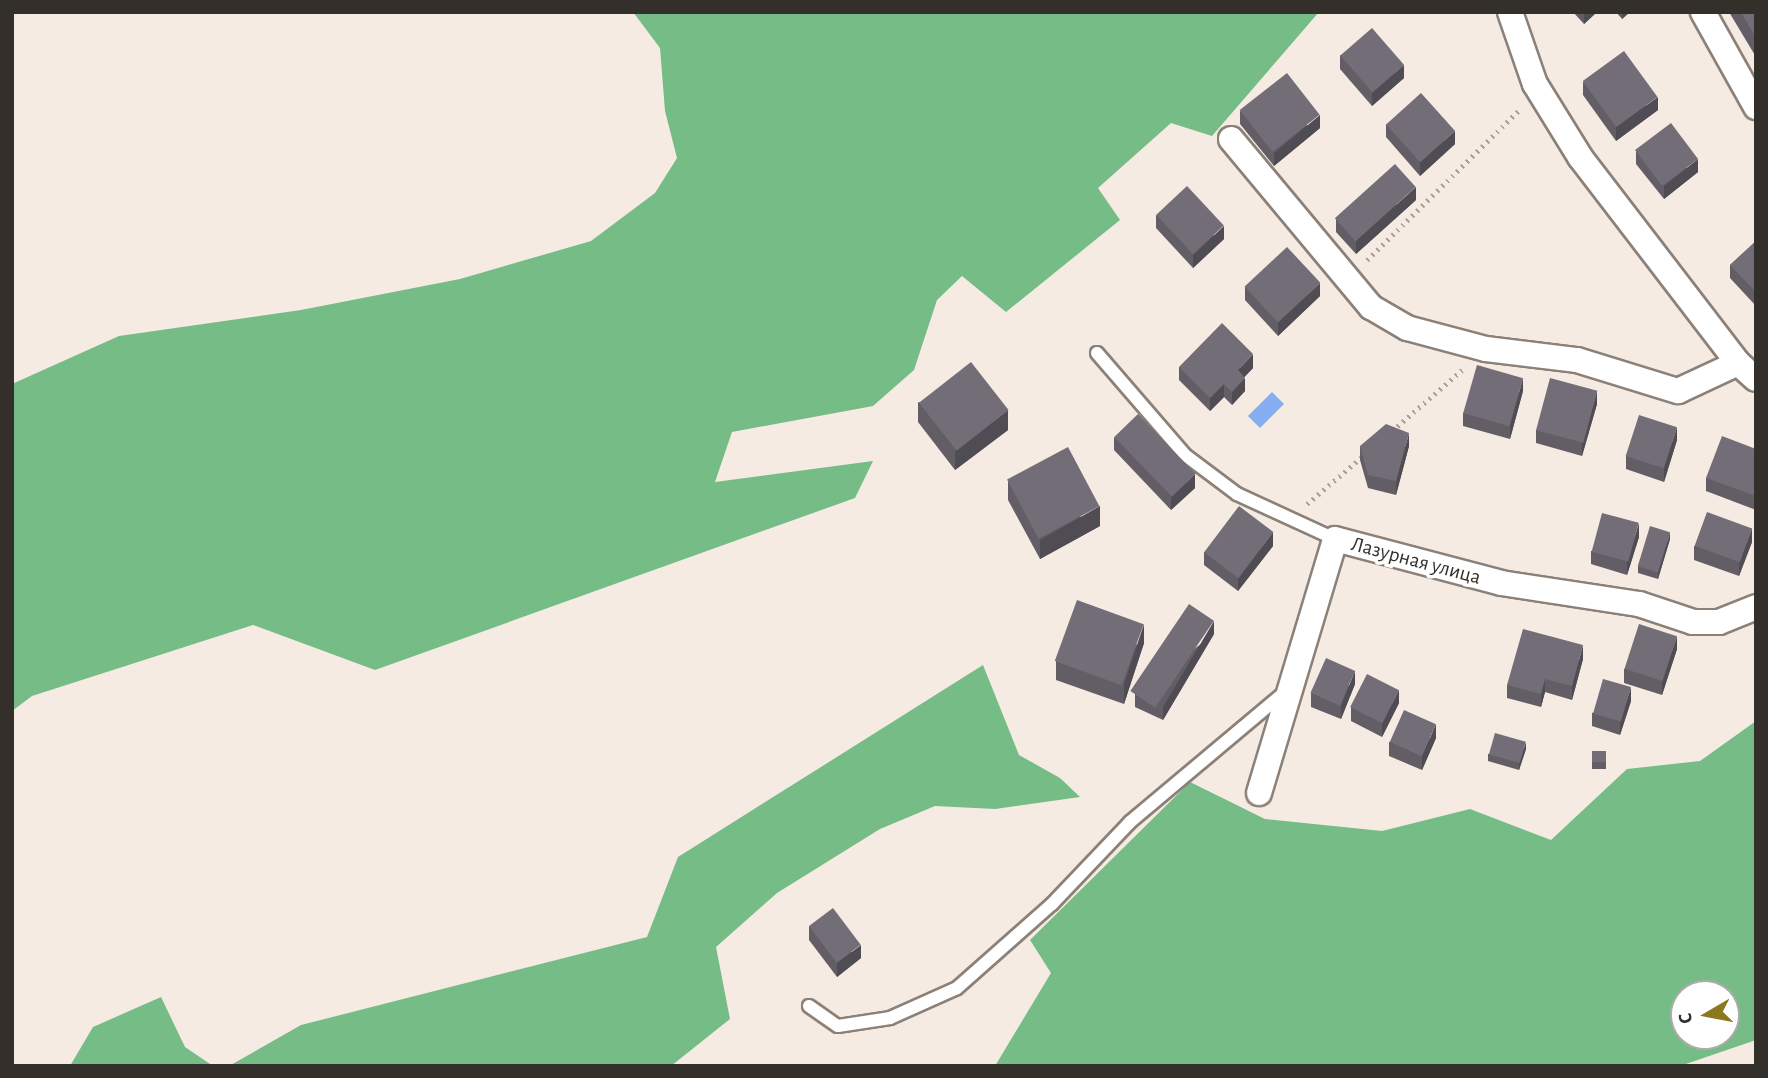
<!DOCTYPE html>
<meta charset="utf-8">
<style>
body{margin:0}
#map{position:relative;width:1768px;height:1078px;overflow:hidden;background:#f6ebe2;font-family:"Alegreya Sans",sans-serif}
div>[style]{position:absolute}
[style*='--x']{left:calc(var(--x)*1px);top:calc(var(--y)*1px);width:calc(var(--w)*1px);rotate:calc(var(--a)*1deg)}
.forest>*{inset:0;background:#75bc86}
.water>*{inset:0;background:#85aef0;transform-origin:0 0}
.path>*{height:4.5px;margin-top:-2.25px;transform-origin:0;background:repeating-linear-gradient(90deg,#aaa29b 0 2px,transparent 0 7px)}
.roads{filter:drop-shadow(2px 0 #8b8179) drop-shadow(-2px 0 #8b8179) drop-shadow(0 2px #8b8179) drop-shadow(0 -2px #8b8179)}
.lane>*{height:12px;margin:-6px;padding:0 6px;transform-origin:6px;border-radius:6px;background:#fff}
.street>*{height:24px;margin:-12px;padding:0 12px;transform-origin:12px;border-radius:12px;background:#fff}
.wall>*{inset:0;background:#635e66;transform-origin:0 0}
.shaded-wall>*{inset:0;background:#504c53}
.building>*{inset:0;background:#736d77;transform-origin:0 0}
span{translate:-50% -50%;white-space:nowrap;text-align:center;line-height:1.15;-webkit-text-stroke:7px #fff;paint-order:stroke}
.street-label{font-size:21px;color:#332f2b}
.frame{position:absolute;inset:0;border:14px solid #332f2b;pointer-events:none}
.north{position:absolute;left:1670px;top:980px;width:70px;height:70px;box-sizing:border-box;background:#fff;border:2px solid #adacaa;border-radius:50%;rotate:260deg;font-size:19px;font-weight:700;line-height:28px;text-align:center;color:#332f2b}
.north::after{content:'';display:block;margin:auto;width:24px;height:32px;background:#8c781d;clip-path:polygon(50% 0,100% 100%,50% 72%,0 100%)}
</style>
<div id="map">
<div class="forest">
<i style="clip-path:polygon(633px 12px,1319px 12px,1212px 136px,1171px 123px,1098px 188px,1120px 220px,1006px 312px,962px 276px,937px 300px,914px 370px,873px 406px,732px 432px,715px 482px,873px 461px,855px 498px,375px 670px,253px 625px,32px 696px,12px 711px,12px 384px,119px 336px,301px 310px,460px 279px,591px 241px,655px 193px,677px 158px,665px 111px,660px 48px)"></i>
<i style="clip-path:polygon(983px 665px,1019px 755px,1060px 778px,1080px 797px,995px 809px,935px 806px,880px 829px,777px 893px,716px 947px,730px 1019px,671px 1066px,229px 1066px,301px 1025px,647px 937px,678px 857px)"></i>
<i style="clip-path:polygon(evenodd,1756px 721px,1756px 1040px,1680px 1066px,995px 1066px,1051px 973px,1030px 940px,1190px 782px,1265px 819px,1382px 831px,1470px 809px,1551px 840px,1627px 769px,1700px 761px,1756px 721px,1684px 994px,1726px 994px,1726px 1036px,1684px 1036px,1684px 994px)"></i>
<i style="clip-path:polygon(161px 997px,185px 1047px,213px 1066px,70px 1066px,93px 1027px)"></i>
</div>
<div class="water">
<i style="left:1272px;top:392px;width:17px;height:34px;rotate:45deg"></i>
</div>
<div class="path">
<i style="--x:1367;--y:260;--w:215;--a:-44.6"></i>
<i style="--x:1392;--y:431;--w:93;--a:-41.1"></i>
<i style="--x:1307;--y:504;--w:75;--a:-40.7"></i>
</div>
<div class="roads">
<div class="lane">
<i style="--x:1097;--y:353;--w:135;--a:49.2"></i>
<i style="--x:1185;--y:455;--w:65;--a:36.9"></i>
<i style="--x:1237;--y:494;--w:108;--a:24.7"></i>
<i style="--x:809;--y:1006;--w:35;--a:35"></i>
<i style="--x:838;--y:1026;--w:53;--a:-8.7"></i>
<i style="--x:890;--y:1018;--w:73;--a:-24.1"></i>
<i style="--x:957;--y:988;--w:127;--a:-41.5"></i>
<i style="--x:1052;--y:904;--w:113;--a:-46.4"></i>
<i style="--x:1130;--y:822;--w:204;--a:-40"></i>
</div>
<div class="street">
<i style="--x:1510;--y:12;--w:76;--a:70.9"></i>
<i style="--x:1535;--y:84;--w:86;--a:58.3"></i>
<i style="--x:1580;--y:157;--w:260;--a:52.5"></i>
<i style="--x:1738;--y:363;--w:24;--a:42"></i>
<i style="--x:1703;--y:12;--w:109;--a:60.8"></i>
<i style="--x:1231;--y:139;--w:219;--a:50.2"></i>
<i style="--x:1371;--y:307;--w:42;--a:30.3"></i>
<i style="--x:1407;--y:328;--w:82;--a:14.9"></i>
<i style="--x:1486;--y:349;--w:92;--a:6.9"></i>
<i style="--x:1577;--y:360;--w:106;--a:17.1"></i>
<i style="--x:1678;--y:391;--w:66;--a:-25"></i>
<i style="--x:1259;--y:793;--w:265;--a:-73.3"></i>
<i style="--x:1335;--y:539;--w:172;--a:14.8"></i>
<i style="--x:1501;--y:583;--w:140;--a:8.7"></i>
<i style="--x:1639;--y:604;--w:57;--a:18.4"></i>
<i style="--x:1693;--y:622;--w:26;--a:0"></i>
<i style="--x:1719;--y:622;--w:40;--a:-22"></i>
</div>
</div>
<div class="wall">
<i style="clip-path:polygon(1573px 12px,1597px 12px,1584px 24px)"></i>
<i style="clip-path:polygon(1616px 12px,1630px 12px,1622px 19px)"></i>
<i style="clip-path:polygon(1729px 12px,1756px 12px,1756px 57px)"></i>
<i style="clip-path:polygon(1340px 55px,1404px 78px,1372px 106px,1340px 69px)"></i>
<i style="clip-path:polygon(1583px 82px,1658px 110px,1616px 141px,1583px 95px)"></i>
<i style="clip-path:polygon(1240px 111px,1320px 128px,1274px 166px,1240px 124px)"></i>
<i style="clip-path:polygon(1386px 124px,1455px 144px,1420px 176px,1386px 137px)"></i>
<i style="clip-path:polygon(1636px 151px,1698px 172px,1664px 199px,1636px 164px)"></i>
<i style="clip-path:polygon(1416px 200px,1356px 254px,1336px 232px,1336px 219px)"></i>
<i style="clip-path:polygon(1156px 215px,1224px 239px,1193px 268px,1156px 228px)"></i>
<i style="clip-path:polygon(1756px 241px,1756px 306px,1730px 278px,1730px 265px)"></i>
<i style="clip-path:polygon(1245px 287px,1320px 296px,1278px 336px,1245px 300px)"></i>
<i style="clip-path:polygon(1179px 367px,1253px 368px,1244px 377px,1245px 391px,1232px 405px,1224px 397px,1210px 411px,1179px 380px)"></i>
<i style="clip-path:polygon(1523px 391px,1510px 439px,1463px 426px,1463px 413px)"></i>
<i style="clip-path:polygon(918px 402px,1008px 430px,955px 470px,918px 422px)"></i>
<i style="clip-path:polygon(1597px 404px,1582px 456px,1536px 443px,1536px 430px)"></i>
<i style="clip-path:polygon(1114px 437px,1195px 488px,1171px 510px,1114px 450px)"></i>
<i style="clip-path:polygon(1677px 440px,1664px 482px,1626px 469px,1626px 456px)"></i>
<i style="clip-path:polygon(1360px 446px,1409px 446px,1396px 495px,1368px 488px,1360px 460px)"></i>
<i style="clip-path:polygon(1756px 449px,1756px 510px,1706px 491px,1706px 478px)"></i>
<i style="clip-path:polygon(1008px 481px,1100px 526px,1040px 559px,1008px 500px)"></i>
<i style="clip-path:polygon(1639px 537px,1627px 575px,1591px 564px,1591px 551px)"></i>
<i style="clip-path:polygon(1670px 539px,1658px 579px,1638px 573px,1638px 566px)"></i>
<i style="clip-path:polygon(1752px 542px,1739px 576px,1694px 560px,1694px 546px)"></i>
<i style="clip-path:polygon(1273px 546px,1238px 591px,1204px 565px,1204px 552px)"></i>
<i style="clip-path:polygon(1214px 634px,1163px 720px,1135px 707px,1135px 694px)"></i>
<i style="clip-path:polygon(1144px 643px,1124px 704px,1056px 680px,1056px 661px)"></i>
<i style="clip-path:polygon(1677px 649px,1662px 695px,1624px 683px,1624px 669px)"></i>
<i style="clip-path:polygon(1583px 659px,1572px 700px,1545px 692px,1541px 707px,1507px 698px,1507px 685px)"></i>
<i style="clip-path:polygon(1355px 684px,1341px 719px,1311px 707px,1311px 693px)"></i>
<i style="clip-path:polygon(1631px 701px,1620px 735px,1592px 726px,1592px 713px)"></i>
<i style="clip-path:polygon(1399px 703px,1382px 737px,1351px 721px,1351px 707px)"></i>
<i style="clip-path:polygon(1436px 738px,1422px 770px,1389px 756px,1389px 742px)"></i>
<i style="clip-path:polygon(1526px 749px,1519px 770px,1488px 761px,1488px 754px)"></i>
<i style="left:1606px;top:751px;width:18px;height:14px;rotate:90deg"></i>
<i style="clip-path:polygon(809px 926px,861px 958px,837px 977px,809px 940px)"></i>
</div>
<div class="shaded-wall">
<i style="clip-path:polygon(1584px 12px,1597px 12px,1584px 24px)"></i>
<i style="clip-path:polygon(1622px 12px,1630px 12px,1622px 19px)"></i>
<i style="clip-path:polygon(1404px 65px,1404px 78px,1372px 106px,1372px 92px)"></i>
<i style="clip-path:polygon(1658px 97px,1658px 110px,1616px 141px,1616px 127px)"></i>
<i style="clip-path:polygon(1320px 115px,1320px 128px,1274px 166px,1274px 153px)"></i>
<i style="clip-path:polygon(1455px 131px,1455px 144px,1420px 176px,1420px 162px)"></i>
<i style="clip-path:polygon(1698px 159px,1698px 172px,1664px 199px,1664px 186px)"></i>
<i style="clip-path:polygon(1416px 187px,1416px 200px,1356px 254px,1356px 241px)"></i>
<i style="clip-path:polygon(1224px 226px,1224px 239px,1193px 268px,1193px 255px)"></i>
<i style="clip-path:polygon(1320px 283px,1320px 296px,1278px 336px,1278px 322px)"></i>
<i style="clip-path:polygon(1253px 354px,1253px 368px,1238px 384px,1238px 370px)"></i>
<i style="clip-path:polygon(1245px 378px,1245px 391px,1232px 405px,1232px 392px)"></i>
<i style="clip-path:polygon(1523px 378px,1523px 391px,1510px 439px,1510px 425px)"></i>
<i style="clip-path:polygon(1224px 384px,1224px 397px,1210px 411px,1210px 398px)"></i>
<i style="clip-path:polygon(1597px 391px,1597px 404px,1582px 456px,1582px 443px)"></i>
<i style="clip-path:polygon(1008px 410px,1008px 430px,955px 470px,955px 450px)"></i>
<i style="clip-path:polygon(1677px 427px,1677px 440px,1664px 482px,1664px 468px)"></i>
<i style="clip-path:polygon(1409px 433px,1409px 446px,1396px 495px,1396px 481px)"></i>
<i style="clip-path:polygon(1195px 474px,1195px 488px,1171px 510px,1171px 497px)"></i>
<i style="clip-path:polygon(1100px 506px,1100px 526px,1040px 559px,1040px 540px)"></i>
<i style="clip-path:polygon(1639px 523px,1639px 537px,1627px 575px,1627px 562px)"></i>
<i style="clip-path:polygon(1752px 528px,1752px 542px,1739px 576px,1739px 563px)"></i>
<i style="clip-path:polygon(1273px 532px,1273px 546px,1238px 591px,1238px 578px)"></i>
<i style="clip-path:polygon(1670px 532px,1670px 539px,1658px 579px,1658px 573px)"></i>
<i style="clip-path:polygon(1214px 621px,1214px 634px,1163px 720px,1163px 707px)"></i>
<i style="clip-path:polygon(1144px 624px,1144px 643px,1124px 704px,1124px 684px)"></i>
<i style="clip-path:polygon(1677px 636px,1677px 649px,1662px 695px,1662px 681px)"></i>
<i style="clip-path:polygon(1583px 645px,1583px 659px,1572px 700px,1572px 686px)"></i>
<i style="clip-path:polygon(1355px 671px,1355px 684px,1341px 719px,1341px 706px)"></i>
<i style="clip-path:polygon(1545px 679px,1545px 692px,1541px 707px,1541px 694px)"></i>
<i style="clip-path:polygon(1631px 687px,1631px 701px,1620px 735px,1620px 721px)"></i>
<i style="clip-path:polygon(1399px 690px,1399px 703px,1382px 737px,1382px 723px)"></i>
<i style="clip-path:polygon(1436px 724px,1436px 738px,1422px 770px,1422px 757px)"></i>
<i style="clip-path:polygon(1526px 742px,1526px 749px,1519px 770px,1519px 763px)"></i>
<i style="clip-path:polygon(861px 945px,861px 958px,837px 977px,837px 963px)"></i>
</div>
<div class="building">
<i style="clip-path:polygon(1741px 12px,1756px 12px,1756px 38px)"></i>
<i style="left:1372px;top:28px;width:49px;height:42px;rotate:49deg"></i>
<i style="left:1624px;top:51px;width:57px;height:51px;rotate:54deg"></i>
<i style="left:1287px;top:73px;width:53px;height:60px;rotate:52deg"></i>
<i style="left:1421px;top:93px;width:51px;height:47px;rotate:48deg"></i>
<i style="left:1671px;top:123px;width:45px;height:45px;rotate:53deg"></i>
<i style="left:1395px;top:164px;width:31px;height:81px;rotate:48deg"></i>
<i style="left:1187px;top:186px;width:54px;height:42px;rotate:47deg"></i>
<i style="clip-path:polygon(1756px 241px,1756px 292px,1730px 265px)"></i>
<i style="left:1287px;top:247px;width:49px;height:58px;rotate:47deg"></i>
<i style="clip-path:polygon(1222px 323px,1253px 354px,1238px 370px,1245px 378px,1232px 392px,1224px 384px,1210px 398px,1179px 367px)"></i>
<i style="left:971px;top:362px;width:61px;height:66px;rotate:52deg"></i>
<i style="left:1477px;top:365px;width:48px;height:50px;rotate:16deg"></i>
<i style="left:1550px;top:378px;width:49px;height:54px;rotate:15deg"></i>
<i style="left:1138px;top:414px;width:83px;height:33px;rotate:46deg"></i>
<i style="left:1639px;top:415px;width:40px;height:43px;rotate:18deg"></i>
<i style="clip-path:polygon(1386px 424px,1409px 433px,1396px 481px,1368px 475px,1360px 446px)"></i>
<i style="clip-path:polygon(1722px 436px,1756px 449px,1756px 496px,1706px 478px)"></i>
<i style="left:1068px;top:447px;width:67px;height:69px;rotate:62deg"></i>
<i style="left:1239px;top:506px;width:43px;height:58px;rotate:37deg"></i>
<i style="left:1707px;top:512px;width:48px;height:36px;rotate:20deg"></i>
<i style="left:1602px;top:513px;width:38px;height:40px;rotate:15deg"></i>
<i style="left:1650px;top:526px;width:21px;height:42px;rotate:17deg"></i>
<i style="left:1077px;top:600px;width:71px;height:65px;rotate:20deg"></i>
<i style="left:1189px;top:604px;width:30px;height:105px;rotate:34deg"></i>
<i style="left:1639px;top:624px;width:40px;height:47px;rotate:18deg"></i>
<i style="clip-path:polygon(1523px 629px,1583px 645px,1572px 686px,1545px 679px,1541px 694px,1507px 685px)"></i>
<i style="left:1326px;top:658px;width:32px;height:38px;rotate:24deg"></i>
<i style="left:1367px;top:674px;width:36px;height:37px;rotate:27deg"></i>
<i style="left:1603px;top:679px;width:29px;height:36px;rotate:16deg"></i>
<i style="left:1404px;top:710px;width:35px;height:35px;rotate:24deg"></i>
<i style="left:1495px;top:733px;width:32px;height:22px;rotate:16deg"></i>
<i style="left:1606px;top:751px;width:11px;height:14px;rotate:90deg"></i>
<i style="left:833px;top:908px;width:46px;height:30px;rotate:53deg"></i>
</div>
<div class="street-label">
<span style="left:1416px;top:561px;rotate:15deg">Лазурная улица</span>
</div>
<div class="frame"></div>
<div class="north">С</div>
</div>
